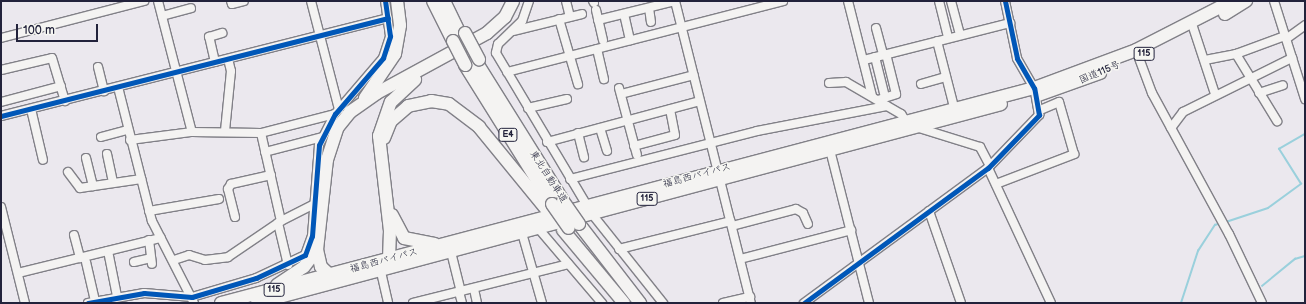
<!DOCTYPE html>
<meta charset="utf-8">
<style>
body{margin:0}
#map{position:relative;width:1306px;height:304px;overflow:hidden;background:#ebe8ee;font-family:"Balsamiq Sans","Klee One",sans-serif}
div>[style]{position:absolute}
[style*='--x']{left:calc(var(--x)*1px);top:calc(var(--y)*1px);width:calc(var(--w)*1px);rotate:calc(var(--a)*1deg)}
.stream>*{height:1.5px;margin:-0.75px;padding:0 0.75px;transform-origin:0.75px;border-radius:0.75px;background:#9ad0dc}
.roads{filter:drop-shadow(1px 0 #818087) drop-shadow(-1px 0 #818087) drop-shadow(0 1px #818087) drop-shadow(0 -1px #818087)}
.minor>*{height:8px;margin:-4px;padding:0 4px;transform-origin:4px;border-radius:4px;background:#f4f3f2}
.highway>*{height:12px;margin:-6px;padding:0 6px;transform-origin:6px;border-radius:6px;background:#f4f3f2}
.bridges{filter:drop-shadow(1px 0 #818087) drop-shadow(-1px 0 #818087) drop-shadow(0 1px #818087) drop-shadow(0 -1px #818087)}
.highway-bridge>*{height:12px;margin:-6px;padding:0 6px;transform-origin:6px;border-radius:6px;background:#f4f3f2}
.cycleway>*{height:5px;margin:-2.5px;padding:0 2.5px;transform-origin:2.5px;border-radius:2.5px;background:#0057b8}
span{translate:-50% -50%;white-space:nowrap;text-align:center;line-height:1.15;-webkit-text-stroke:3px #f6f6f2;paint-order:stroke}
.shield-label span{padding:1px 3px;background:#f6f6f2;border:1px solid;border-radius:3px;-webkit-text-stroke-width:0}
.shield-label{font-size:9px;color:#22223b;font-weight:700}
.street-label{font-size:10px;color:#22223b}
.frame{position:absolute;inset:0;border:2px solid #22223b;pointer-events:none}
.scale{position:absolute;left:16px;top:24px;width:82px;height:18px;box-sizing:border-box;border:2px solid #22223b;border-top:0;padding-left:5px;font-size:12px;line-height:14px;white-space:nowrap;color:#22223b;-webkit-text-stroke:3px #f6f6f2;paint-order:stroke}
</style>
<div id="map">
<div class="stream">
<i style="--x:1226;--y:222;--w:44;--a:-18.4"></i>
<i style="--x:1268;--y:208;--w:41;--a:-36"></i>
<i style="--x:1301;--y:184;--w:41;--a:-122.2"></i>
<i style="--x:1279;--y:149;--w:30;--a:-30"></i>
<i style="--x:1262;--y:286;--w:43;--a:-39.3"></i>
<i style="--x:1295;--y:259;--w:10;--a:-17"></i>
<i style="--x:1181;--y:303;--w:55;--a:-71.9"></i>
<i style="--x:1198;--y:251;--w:31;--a:-57"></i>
<i style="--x:1215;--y:225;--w:6;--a:-18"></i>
</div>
<div class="roads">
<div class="minor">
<i style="--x:158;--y:1;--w:135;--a:75.5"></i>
<i style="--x:231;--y:1;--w:3;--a:72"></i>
<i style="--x:232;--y:4;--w:12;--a:-14"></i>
<i style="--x:311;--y:1;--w:112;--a:75.5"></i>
<i style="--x:529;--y:1;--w:21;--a:109"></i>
<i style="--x:522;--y:21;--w:33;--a:136"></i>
<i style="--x:498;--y:44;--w:9;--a:103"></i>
<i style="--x:496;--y:53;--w:187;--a:59.2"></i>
<i style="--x:592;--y:214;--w:114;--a:51.4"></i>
<i style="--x:566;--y:1;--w:16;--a:76"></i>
<i style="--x:593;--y:1;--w:2;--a:63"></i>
<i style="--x:675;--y:1;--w:311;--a:75.9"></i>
<i style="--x:848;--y:1;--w:98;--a:75.8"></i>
<i style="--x:939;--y:1;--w:38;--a:76"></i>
<i style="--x:951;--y:1;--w:35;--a:75"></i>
<i style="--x:1274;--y:1;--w:103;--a:72.4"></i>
<i style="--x:649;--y:8;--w:14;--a:82"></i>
<i style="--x:596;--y:10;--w:31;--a:77"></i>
<i style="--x:624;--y:14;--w:27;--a:77"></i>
<i style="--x:162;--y:16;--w:30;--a:-15"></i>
<i style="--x:559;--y:19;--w:68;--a:73.7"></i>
<i style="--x:598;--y:20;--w:79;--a:-13.9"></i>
<i style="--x:1192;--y:24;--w:74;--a:71.8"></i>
<i style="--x:876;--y:28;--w:28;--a:75"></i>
<i style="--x:513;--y:31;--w:71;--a:-13.8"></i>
<i style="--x:1;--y:38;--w:148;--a:-14.5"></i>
<i style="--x:1286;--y:39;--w:24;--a:-36"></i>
<i style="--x:937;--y:41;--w:68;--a:75.6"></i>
<i style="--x:597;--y:49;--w:31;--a:77"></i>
<i style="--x:1136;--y:50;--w:46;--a:69.6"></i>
<i style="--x:1152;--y:93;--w:161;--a:61.4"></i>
<i style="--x:1229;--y:234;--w:76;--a:64.4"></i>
<i style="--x:1236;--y:54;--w:79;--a:58.5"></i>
<i style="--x:875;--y:57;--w:41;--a:76"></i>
<i style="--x:864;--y:60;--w:151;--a:-14.2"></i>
<i style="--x:1205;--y:60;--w:32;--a:-11"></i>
<i style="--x:1236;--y:54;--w:52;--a:-20.2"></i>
<i style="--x:215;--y:62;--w:26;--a:-103"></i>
<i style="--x:209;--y:37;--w:14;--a:-17"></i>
<i style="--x:98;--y:67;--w:25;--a:76"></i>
<i style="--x:1;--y:70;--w:52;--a:-13.2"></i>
<i style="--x:52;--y:58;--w:45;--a:73.2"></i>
<i style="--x:507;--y:72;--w:285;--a:-14.4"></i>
<i style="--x:829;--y:83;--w:17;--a:-3"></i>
<i style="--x:846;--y:82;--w:64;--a:30.2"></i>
<i style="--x:901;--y:114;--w:9;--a:54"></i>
<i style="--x:921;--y:84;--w:26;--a:-16"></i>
<i style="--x:118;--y:87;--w:138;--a:75.8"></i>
<i style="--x:152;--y:221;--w:92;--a:62.9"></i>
<i style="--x:619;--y:88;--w:69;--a:75"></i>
<i style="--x:1259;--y:93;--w:25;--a:-18"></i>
<i style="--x:621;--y:94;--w:75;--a:-14.6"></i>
<i style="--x:878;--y:100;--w:19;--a:-18"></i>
<i style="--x:896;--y:94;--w:41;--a:-104"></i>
<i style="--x:1;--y:102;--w:62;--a:-14.9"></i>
<i style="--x:528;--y:108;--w:40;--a:-13"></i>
<i style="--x:31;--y:109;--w:52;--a:76.8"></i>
<i style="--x:1;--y:116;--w:399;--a:-14.2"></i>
<i style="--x:600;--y:128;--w:24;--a:73"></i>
<i style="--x:919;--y:128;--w:64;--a:17.3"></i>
<i style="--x:980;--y:147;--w:21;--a:62"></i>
<i style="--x:1171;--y:128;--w:20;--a:-53"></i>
<i style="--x:1183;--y:112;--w:122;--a:-26.4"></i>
<i style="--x:225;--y:131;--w:60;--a:-84.3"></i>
<i style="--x:231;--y:71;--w:12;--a:-104"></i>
<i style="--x:261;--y:133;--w:90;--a:77.2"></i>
<i style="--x:578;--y:133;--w:25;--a:76"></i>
<i style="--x:101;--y:137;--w:28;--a:-15"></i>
<i style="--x:130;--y:140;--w:63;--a:-7.4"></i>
<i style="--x:192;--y:132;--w:69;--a:0.8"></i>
<i style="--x:261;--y:133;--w:76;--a:-14.4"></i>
<i style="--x:547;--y:142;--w:158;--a:-15"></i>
<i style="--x:634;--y:146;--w:42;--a:-15"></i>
<i style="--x:675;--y:135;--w:26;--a:-101"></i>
<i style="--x:830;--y:150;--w:158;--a:75.7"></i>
<i style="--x:265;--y:152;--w:59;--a:-14.7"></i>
<i style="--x:107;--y:154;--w:29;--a:78"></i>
<i style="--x:86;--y:158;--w:29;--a:76"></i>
<i style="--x:988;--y:168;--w:149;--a:65"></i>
<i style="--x:68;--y:172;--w:20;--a:53"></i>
<i style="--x:80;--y:188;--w:62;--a:-8.4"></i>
<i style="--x:570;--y:179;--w:193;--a:-14.4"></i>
<i style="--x:757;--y:131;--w:132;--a:-10.9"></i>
<i style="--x:996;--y:184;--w:84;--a:-21"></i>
<i style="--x:1074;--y:154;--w:54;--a:-106.1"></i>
<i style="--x:1059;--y:102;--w:21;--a:157"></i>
<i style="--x:1;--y:207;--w:99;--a:76"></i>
<i style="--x:149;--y:211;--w:71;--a:-9.7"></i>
<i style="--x:929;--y:211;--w:97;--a:70.8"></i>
<i style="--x:235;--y:217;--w:29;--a:-104"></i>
<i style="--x:228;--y:189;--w:6;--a:-59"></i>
<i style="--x:231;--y:184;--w:41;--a:-12.7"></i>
<i style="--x:278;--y:223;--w:43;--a:76.6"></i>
<i style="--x:732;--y:226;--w:66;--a:-14.9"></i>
<i style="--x:796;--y:209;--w:8;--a:30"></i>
<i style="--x:803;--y:213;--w:12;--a:66"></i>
<i style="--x:538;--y:228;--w:99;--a:49.5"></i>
<i style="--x:522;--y:233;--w:73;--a:74.1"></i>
<i style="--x:74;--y:235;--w:24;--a:75"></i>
<i style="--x:149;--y:240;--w:24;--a:83"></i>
<i style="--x:619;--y:249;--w:115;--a:-14"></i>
<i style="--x:108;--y:251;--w:46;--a:78.7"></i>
<i style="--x:451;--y:252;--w:41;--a:76"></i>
<i style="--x:740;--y:259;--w:115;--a:-14.6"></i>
<i style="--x:174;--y:260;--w:16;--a:-18"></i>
<i style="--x:189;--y:255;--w:17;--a:17"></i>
<i style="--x:205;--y:260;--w:23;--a:-7"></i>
<i style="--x:228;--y:257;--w:64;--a:-34.2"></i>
<i style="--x:281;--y:221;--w:37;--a:-27"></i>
<i style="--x:86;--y:262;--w:40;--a:77"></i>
<i style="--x:134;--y:262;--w:17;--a:-13"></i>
<i style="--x:381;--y:272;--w:32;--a:77"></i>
<i style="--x:18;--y:273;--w:147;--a:-13.8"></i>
<i style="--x:474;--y:289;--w:14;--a:78"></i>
<i style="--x:459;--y:292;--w:11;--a:75"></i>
<i style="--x:88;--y:303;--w:57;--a:-10.1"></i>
<i style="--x:144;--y:293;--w:48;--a:4.8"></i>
<i style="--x:192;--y:297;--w:67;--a:-16.5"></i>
<i style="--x:256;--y:278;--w:54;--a:-25.1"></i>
<i style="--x:305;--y:255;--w:20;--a:-70"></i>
<i style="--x:312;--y:236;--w:91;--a:-85.6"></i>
<i style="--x:319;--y:145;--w:35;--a:-63"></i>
<i style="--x:335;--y:114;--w:74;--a:-49.4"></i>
<i style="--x:383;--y:58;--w:23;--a:-72"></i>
<i style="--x:390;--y:36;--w:35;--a:-98"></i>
<i style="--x:413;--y:303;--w:160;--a:-14.1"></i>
<i style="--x:723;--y:303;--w:28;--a:-13"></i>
<i style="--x:804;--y:303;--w:228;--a:-36.3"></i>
<i style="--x:988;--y:168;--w:74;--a:-46.1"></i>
<i style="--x:1039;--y:115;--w:27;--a:-100"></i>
<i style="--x:1034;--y:88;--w:34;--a:-120"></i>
<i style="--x:1017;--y:58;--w:58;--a:-101.9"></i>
</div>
<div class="highway">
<i style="--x:433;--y:1;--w:45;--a:63.4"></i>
<i style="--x:444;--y:1;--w:39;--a:64"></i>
<i style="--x:1225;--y:14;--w:25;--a:-32"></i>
<i style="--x:475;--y:60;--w:166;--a:58"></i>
<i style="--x:465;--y:65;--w:164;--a:58"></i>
<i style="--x:1038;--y:95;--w:66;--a:-19.5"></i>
<i style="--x:365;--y:98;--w:53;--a:-55.7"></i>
<i style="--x:395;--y:54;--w:29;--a:-80"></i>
<i style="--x:400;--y:25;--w:24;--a:-97"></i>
<i style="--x:384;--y:138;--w:18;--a:-68"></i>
<i style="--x:391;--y:121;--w:23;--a:-41"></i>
<i style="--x:408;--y:106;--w:24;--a:-12"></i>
<i style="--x:431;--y:101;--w:18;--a:9"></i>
<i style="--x:449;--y:104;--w:38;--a:37"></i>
<i style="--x:479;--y:127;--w:106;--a:50.7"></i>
<i style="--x:392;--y:215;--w:26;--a:62"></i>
<i style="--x:404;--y:238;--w:31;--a:11"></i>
<i style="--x:579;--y:224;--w:100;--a:52.3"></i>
<i style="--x:563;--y:230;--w:95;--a:50.1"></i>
<i style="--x:385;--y:265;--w:7;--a:-56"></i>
<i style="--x:389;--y:259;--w:28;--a:-88"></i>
<i style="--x:390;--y:231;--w:96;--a:-96.6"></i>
<i style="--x:379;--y:136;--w:36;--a:-71"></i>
<i style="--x:391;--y:102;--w:33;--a:-43"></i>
<i style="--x:334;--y:279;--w:18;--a:-137"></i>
<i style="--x:321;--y:267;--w:17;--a:-103"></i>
<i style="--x:317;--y:250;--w:91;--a:-83.7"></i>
<i style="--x:327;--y:160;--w:35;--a:-72"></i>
<i style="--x:338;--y:127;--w:19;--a:-51"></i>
<i style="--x:350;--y:112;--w:33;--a:-35"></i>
<i style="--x:377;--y:93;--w:125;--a:-28.6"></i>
<i style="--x:487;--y:33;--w:24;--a:-42"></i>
<i style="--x:505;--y:17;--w:18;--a:-63"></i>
<i style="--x:277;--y:285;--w:32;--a:-34"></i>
<i style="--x:304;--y:267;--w:21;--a:-53"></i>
<i style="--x:221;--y:303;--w:841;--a:-14.81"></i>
<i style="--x:1034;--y:88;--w:109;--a:-20.4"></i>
<i style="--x:1136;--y:50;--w:108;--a:-27"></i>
<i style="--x:257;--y:303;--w:770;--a:-14.97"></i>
</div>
</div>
<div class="bridges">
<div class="highway-bridge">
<i style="--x:465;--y:33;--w:30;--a:62"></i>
<i style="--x:453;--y:41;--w:27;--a:63"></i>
<i style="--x:563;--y:201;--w:28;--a:55"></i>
<i style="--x:552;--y:204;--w:29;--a:55"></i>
</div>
</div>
<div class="cycleway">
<i style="--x:1;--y:116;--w:399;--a:-14.2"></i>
<i style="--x:88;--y:303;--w:57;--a:-10.1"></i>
<i style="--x:144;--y:293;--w:48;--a:4.8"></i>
<i style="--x:192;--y:297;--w:67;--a:-16.5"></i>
<i style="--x:256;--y:278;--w:54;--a:-25.1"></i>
<i style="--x:305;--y:255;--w:20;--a:-70"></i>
<i style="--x:312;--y:236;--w:91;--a:-85.6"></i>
<i style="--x:319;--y:145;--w:35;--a:-63"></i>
<i style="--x:335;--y:114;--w:74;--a:-49.4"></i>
<i style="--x:383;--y:58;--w:23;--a:-72"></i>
<i style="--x:390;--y:36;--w:35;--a:-98"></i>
<i style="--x:804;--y:303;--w:228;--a:-36.3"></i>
<i style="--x:988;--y:168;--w:74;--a:-46.1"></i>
<i style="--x:1039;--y:115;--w:27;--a:-100"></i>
<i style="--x:1034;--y:88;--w:34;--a:-120"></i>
<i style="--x:1017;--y:58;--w:58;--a:-101.9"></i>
</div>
<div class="shield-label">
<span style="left:1144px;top:54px">115</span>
<span style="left:508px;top:135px">E4</span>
<span style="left:647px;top:199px">115</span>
<span style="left:274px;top:290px">115</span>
</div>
<div class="street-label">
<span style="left:1100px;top:73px;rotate:-23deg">国道115号</span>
<span style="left:697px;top:176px;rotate:-15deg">福島西バイパス</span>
<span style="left:548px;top:177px;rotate:57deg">東北自動車道</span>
<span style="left:384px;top:261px;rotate:-15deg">福島西バイパス</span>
</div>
<div class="frame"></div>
<div class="scale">100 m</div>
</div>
